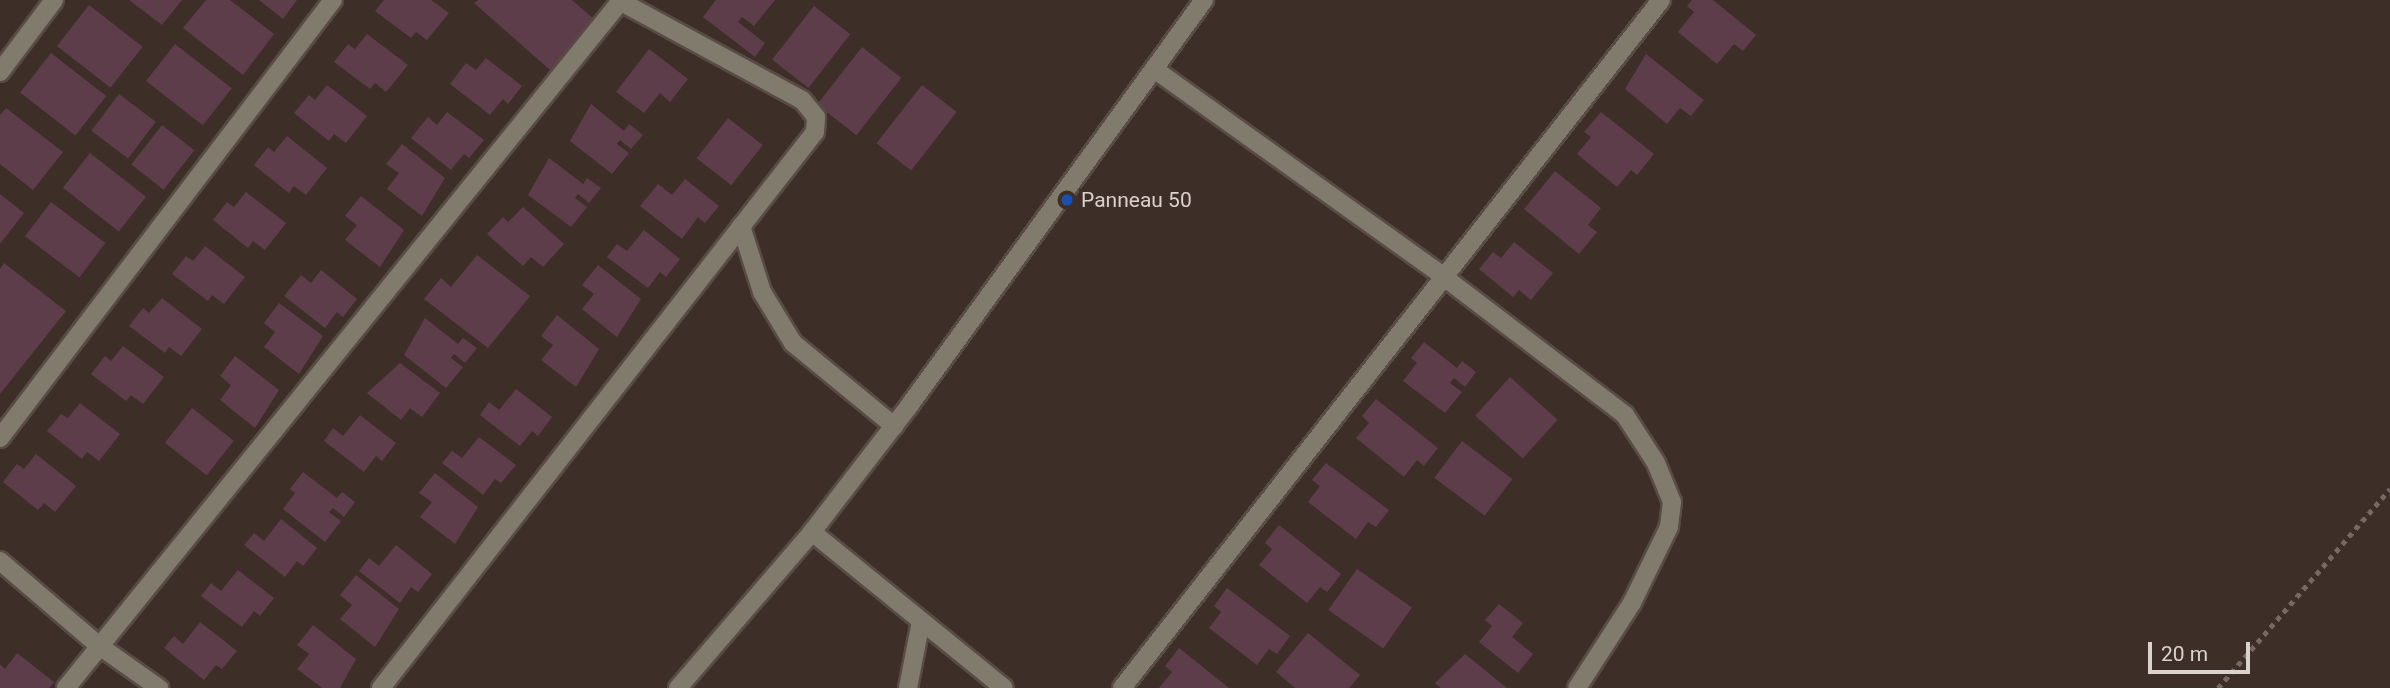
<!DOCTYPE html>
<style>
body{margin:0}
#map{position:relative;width:2390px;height:688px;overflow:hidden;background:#3d2e28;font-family:Roboto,sans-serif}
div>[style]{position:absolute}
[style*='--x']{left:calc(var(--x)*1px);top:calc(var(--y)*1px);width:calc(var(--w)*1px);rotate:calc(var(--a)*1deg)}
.building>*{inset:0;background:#5e3d4a;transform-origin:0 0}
.path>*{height:4.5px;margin-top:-2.25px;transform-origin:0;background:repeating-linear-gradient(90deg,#766863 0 5px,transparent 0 10px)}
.roads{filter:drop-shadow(2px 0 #594b46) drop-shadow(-2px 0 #594b46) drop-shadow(0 2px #594b46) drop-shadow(0 -2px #594b46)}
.minor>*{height:18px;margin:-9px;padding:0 9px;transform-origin:9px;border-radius:9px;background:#807b6c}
.dots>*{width:19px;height:19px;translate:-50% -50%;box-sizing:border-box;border:4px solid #3d2e28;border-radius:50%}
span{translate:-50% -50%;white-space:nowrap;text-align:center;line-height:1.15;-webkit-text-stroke:7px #3d2e28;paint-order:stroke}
.poi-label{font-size:21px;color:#dbd1cd}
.left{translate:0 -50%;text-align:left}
.scale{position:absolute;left:2148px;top:642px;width:102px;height:32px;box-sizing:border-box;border:4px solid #dbd1cd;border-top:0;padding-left:9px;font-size:21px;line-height:24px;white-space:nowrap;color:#dbd1cd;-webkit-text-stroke:5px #3d2e28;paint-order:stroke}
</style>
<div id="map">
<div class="building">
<i style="clip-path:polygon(129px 0,182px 0,162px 25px)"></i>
<i style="clip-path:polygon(206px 0,230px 0,274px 34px,243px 75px,183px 28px)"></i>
<i style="clip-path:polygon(259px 0,297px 0,283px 19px)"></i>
<i style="clip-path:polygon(384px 0,431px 0,449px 13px,427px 40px,416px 32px,411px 38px,375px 11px)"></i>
<i style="clip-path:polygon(478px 0,572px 0,595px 20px,550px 70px,474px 3px)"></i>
<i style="clip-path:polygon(716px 0,775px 0,754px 26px,742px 17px,738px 22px,765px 43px,755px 57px,703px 17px)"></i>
<i style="clip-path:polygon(1692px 0,1713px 0,1756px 35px,1743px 51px,1734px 44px,1717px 64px,1678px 32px,1694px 12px,1687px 6px)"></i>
<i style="left:89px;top:5px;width:68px;height:52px;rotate:38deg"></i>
<i style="left:814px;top:6px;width:46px;height:68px;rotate:38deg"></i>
<i style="clip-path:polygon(367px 34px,408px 65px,386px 92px,375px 83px,370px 89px,334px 62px,348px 44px,355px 49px)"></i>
<i style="left:175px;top:44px;width:72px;height:47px;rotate:38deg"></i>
<i style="left:862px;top:47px;width:50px;height:73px;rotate:38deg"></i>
<i style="clip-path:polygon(649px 49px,688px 79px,670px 102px,660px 93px,644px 113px,616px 92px)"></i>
<i style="left:51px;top:53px;width:70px;height:50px;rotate:38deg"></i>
<i style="clip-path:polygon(1646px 54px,1704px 100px,1691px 116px,1680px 108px,1667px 124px,1625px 89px)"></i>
<i style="clip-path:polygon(486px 58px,522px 86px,508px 104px,503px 99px,490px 115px,450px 84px,466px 63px,476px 70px)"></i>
<i style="clip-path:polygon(327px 85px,367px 116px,346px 143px,334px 134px,329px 141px,294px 113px,309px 95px,315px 100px)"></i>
<i style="left:922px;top:85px;width:44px;height:74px;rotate:38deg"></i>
<i style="left:119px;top:94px;width:46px;height:46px;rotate:37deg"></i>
<i style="clip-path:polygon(591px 104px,624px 131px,629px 124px,643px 135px,631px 149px,620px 140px,617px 144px,629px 153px,612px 174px,570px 141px)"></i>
<i style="clip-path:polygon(6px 108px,63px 152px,33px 190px,0 164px,0 115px)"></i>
<i style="clip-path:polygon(447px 112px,484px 140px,469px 158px,464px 154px,451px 170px,411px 138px,428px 117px,437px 125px)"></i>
<i style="clip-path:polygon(1601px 112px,1654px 154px,1637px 175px,1631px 170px,1617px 187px,1577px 154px,1591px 137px,1584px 132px)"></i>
<i style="left:728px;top:118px;width:44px;height:51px;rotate:38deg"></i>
<i style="left:162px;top:125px;width:41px;height:50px;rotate:38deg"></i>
<i style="clip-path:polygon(287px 136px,327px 168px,306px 195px,294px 186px,289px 193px,254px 165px,268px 147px,274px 152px)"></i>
<i style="clip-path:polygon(402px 144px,445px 178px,422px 216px,387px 189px,399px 173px,386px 164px)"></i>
<i style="left:90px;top:153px;width:71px;height:44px;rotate:38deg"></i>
<i style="clip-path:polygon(549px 158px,583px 184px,587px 178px,601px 188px,589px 203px,578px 194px,575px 198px,587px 207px,571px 227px,528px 195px)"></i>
<i style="clip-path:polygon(1555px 171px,1601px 208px,1588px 225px,1597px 232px,1579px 254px,1524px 209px)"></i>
<i style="clip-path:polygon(685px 179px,719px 206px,705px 223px,698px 217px,682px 239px,640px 206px,658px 184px,672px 195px)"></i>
<i style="clip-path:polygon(246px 192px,286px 223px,265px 250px,253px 241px,248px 248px,213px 220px,227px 202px,234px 207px)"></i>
<i style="clip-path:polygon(0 194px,24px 213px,0 244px)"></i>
<i style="clip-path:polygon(361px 196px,404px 230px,380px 267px,345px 240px,357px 225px,345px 216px)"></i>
<i style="left:51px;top:202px;width:68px;height:43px;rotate:37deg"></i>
<i style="clip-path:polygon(523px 207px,564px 244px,543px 267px,531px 257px,523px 266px,487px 234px,503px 217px,508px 222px)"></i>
<i style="clip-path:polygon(644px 230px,680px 259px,666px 277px,660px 272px,648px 288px,607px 257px,617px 244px,627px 251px)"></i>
<i style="clip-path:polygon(1514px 242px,1553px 273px,1531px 300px,1519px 290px,1513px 297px,1479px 269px,1493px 252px,1501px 258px)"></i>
<i style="clip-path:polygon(205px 246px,245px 277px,224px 304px,212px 295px,208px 301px,172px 274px,186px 256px,193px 261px)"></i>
<i style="clip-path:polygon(477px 255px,530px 296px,488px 348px,424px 299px,441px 278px,451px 287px)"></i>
<i style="clip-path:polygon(4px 263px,66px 311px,0 394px,0 269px)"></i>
<i style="clip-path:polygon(598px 265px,641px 299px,617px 337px,582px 309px,594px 294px,582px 285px)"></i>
<i style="clip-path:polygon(321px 270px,357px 299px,343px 317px,337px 312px,325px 328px,284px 296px,301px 275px,311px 283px)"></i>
<i style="clip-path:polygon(162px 298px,202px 329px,181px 356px,169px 347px,165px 353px,129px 326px,143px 308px,149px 313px)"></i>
<i style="clip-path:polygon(279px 303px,323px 336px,299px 374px,264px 347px,275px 332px,264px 323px)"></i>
<i style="clip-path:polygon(557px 315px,599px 349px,576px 387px,541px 360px,553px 345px,541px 336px)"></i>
<i style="clip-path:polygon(425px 318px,458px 344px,463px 338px,477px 348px,465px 363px,454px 354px,451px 358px,463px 367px,446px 388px,404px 355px)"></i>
<i style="clip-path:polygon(1424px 342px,1457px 368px,1462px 361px,1476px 372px,1465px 387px,1454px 378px,1450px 383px,1462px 392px,1445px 413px,1403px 381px,1417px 363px,1411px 358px)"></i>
<i style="clip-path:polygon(123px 346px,164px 377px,143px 404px,131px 395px,126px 401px,91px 374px,105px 356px,111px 361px)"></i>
<i style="clip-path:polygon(235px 356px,279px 390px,255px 428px,220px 400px,231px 385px,220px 376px)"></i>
<i style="clip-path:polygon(400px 363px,440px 393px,422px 417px,410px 408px,401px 420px,367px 393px)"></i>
<i style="left:1510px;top:377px;width:64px;height:52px;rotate:42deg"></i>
<i style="clip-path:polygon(516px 389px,552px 417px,538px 436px,532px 431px,520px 446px,480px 415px,489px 402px,499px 410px)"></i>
<i style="clip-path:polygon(1376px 399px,1438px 448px,1424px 466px,1417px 460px,1404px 477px,1356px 438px,1369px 423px,1362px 416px)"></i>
<i style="clip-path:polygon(80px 403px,120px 434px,99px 461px,87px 452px,82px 459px,47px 431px,61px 414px,68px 418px)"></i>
<i style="left:192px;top:408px;width:53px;height:44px;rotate:38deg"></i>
<i style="clip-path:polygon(360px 415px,396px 443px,382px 461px,376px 456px,364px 472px,324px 441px,333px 428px,343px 436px)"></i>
<i style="clip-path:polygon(479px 437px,516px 465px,501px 483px,495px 479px,483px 495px,442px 463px,452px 451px,462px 458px)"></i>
<i style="left:1462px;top:441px;width:63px;height:46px;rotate:37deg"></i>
<i style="clip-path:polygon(36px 454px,76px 486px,55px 512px,44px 503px,38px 510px,3px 482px,17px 464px,24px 469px)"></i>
<i style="clip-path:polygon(1326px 463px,1389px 510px,1376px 527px,1368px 522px,1356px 539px,1308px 502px,1320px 486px,1312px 480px)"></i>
<i style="clip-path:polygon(303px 472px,337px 498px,342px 492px,355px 502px,344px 517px,333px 508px,329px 512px,341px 521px,325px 542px,283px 509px,295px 493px,290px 489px)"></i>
<i style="clip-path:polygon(435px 473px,478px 507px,455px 544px,420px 517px,432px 502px,419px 493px)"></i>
<i style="clip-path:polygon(281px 519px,317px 548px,303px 566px,297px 561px,285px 577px,244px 545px,254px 533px,264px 541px)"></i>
<i style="clip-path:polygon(1279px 525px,1341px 574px,1327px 592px,1320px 587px,1307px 603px,1259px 565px,1272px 549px,1265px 543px)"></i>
<i style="clip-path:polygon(396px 545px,432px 574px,418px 592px,411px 587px,400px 603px,359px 571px,369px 558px,379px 566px)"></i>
<i style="left:1357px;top:569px;width:67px;height:50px;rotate:35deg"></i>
<i style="clip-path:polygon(238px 570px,274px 598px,260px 616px,254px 611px,242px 627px,201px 596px,211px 583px,221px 591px)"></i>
<i style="clip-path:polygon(356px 575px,399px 609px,375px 647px,340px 619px,352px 605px,340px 595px)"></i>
<i style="clip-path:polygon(1227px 588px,1290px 636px,1277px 654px,1269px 649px,1257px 665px,1209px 628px,1221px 612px,1214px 606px)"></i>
<i style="clip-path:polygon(1499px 604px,1523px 623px,1512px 637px,1533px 654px,1518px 673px,1479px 642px,1492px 626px,1485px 620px)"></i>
<i style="clip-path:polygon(200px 622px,237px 651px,222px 669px,216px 665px,204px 680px,164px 648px,174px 636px,183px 644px)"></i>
<i style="clip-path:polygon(313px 625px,356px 659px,340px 688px,322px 688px,297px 669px,309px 654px,297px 645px)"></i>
<i style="clip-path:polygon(1308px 633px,1360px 675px,1349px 688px,1295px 688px,1276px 672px)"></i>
<i style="clip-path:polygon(1179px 648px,1229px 688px,1159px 688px,1172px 672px,1165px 666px)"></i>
<i style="clip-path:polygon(17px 653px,54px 682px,49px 688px,0 688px,0 664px,5px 669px)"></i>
<i style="clip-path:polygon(1465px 654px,1507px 688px,1441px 688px,1435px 683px)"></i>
</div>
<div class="path">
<i style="--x:2218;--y:688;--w:263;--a:-49.2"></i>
</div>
<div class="roads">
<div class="minor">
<i style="--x:1154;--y:69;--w:357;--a:35.6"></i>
<i style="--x:1444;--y:277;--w:228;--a:37.3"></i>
<i style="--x:1625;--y:415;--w:57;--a:57.1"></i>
<i style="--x:1656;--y:463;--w:42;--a:67.7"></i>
<i style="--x:1672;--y:502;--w:25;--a:97"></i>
<i style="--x:1669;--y:527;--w:85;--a:116"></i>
<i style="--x:1632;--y:603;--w:101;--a:122.9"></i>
<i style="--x:0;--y:72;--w:90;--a:-53.1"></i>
<i style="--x:741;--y:226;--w:69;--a:72.3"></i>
<i style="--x:762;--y:292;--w:60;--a:58.7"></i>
<i style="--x:793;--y:343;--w:131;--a:39.4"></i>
<i style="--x:0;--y:438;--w:550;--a:-52.76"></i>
<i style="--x:812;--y:532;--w:247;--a:39.1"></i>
<i style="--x:0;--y:561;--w:129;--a:40.6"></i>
<i style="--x:98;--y:645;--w:75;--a:35.2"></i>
<i style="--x:66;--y:688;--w:882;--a:-51.08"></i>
<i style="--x:381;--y:688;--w:705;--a:-52.03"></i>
<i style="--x:815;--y:132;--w:15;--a:-86"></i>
<i style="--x:816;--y:117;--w:22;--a:-129"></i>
<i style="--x:802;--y:100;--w:209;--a:-151.5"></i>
<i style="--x:678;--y:688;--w:206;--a:-49.3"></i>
<i style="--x:812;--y:532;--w:159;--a:-52.4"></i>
<i style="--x:909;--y:406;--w:502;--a:-54"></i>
<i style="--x:908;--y:688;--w:68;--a:-79"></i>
<i style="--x:1122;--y:688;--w:874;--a:-51.92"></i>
</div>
</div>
<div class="dots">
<i style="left:1067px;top:200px;background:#1a4fb4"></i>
</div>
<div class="poi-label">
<span class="left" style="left:1081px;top:200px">Panneau 50</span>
</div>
<div class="scale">20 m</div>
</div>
